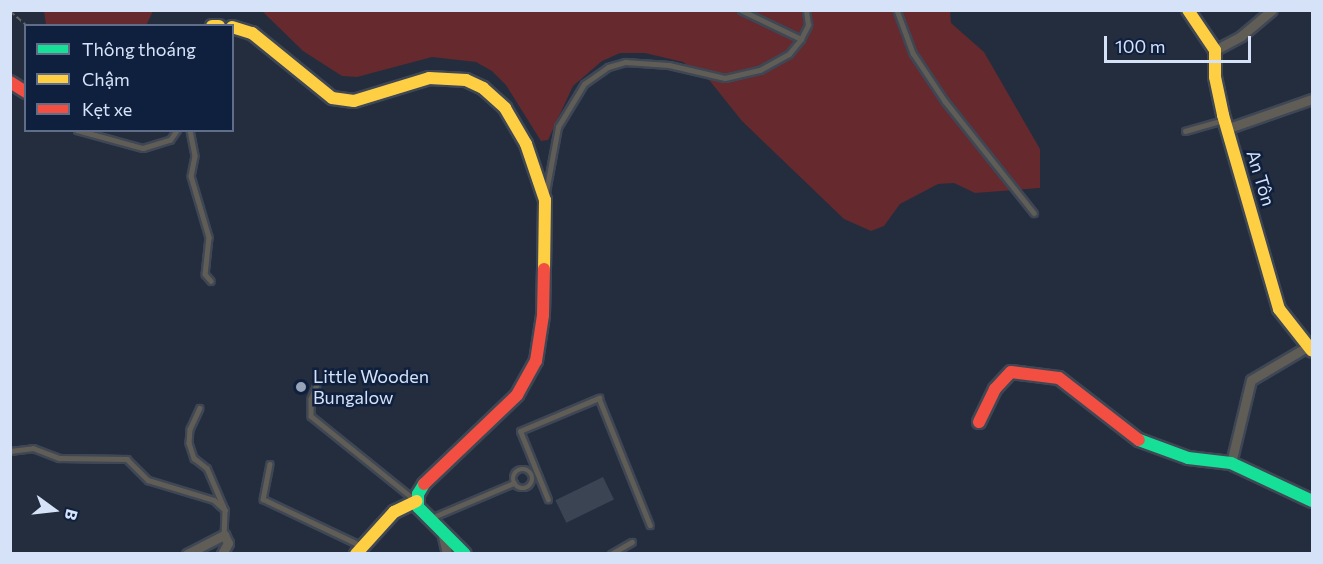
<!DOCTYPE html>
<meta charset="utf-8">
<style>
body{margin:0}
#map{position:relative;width:1323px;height:564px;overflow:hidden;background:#232d3e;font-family:Commissioner,sans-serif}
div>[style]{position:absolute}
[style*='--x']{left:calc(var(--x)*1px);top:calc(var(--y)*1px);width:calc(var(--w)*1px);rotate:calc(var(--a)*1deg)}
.green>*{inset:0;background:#65292e}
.building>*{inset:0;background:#3b4452;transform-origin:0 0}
.path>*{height:1.5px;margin-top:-0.75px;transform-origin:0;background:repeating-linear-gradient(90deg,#636363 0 6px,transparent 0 9px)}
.roads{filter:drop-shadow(2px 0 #3f4755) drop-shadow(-2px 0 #3f4755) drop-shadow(0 2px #3f4755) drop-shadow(0 -2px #3f4755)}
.lane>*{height:4.5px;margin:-2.25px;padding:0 2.25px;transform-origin:2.25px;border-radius:2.25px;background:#605d57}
.lane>.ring{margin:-2.25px;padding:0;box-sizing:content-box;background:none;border:4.5px solid #605d57;border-radius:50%}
.street>*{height:9px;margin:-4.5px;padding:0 4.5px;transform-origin:4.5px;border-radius:4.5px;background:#605d57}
.fast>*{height:12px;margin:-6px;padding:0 6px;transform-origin:6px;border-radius:6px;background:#16e098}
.slow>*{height:12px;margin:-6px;padding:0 6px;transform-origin:6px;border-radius:6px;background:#ffcf43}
.jam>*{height:12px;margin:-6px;padding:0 6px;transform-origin:6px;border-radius:6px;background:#f24e42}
.dots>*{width:16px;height:16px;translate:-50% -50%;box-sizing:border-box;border:3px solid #0f1f3e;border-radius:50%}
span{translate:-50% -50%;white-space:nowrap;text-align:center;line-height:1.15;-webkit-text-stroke:5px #0f1f3e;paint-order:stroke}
.street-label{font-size:18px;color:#d6e2f7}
.poi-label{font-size:18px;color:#d6e2f7}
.left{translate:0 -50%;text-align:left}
.frame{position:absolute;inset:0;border:12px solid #d6e2f7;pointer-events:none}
.legend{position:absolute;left:24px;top:24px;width:210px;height:108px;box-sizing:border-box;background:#0f1f3e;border:2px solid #5f6d88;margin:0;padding:8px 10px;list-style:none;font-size:18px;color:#d6e2f7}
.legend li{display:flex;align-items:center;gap:12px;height:30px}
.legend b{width:30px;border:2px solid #5f6d88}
.north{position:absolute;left:24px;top:480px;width:60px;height:60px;-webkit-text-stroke:4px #0f1f3e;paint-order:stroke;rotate:105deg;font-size:16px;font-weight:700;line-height:24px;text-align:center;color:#d6e2f7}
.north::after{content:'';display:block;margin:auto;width:21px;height:27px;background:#d6e2f7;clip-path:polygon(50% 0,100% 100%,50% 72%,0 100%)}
.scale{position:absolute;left:1104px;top:36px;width:147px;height:27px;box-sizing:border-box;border:3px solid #d6e2f7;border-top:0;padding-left:8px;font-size:18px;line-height:21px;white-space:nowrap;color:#d6e2f7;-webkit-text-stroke:4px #0f1f3e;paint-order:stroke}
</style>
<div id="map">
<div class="green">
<i style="clip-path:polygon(44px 11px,44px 10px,153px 11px,146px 26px,46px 25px)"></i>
<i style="clip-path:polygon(262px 11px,950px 11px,951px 23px,984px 52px,1040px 149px,1040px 188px,975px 193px,954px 183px,938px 184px,900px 204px,884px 226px,871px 231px,844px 219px,742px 121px,710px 81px,683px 62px,645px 53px,620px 53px,602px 61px,573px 86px,548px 140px,541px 141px,506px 85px,492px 71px,476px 62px,432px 57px,357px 77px,342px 76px,303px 51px)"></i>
</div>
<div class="building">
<i style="left:603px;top:477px;width:25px;height:53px;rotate:64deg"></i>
</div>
<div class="path">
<i style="--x:10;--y:11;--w:23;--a:41"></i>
</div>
<div class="roads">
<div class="lane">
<i style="--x:741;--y:10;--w:67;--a:25.8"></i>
<i style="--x:897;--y:10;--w:46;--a:69.6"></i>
<i style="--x:913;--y:53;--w:58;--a:56.3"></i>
<i style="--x:945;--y:101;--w:143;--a:51.5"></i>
<i style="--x:77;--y:130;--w:68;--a:15.3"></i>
<i style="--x:143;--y:148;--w:28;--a:-17"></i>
<i style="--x:170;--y:140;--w:12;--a:-55"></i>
<i style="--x:190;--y:130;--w:26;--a:79"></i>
<i style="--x:195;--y:156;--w:20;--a:101"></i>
<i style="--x:191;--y:176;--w:64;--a:73.6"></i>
<i style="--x:209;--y:237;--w:37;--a:96"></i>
<i style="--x:205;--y:274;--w:9;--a:49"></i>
<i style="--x:1185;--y:131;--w:41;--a:-15.8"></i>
<i style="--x:546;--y:192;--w:66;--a:-79.5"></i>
<i style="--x:558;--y:127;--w:50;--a:-58.8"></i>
<i style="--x:584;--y:84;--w:29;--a:-35"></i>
<i style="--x:608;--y:67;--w:18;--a:-16"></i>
<i style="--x:625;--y:62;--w:44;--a:3.9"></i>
<i style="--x:669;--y:65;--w:57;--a:13.1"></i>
<i style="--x:725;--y:78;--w:36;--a:-13"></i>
<i style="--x:760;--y:70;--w:33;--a:-29"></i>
<i style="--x:789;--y:54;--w:19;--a:-51"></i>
<i style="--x:801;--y:39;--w:16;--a:-63"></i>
<i style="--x:808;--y:25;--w:15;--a:-98"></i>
<i style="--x:317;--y:385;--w:15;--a:113"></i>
<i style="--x:311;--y:399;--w:17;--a:90"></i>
<i style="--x:311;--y:416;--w:134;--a:38.9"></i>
<i style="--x:200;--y:408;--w:23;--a:115"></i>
<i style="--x:190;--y:429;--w:14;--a:94"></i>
<i style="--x:189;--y:443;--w:16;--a:72"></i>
<i style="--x:194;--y:458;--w:16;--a:38"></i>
<i style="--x:207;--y:468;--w:46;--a:66.8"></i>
<i style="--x:225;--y:510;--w:25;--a:92"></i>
<i style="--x:10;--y:451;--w:23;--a:-7"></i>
<i style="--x:33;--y:448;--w:28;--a:21"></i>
<i style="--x:59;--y:458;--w:68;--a:0.8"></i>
<i style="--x:127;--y:459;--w:30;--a:45"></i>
<i style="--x:148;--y:480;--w:69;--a:16.9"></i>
<i style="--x:214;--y:500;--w:15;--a:42"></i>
<i style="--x:270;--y:464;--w:36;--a:101"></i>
<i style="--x:263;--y:499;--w:110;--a:25.4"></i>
<i class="ring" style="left:513px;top:469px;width:15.5px;height:15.5px"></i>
<i style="--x:548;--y:500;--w:74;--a:-112.1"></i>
<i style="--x:520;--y:431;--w:86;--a:-22.7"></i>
<i style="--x:599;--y:398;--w:137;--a:68.1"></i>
<i style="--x:431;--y:518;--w:90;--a:-22.9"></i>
<i style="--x:611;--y:554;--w:24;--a:-30"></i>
</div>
<div class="street">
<i style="--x:1215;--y:50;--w:30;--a:-28"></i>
<i style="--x:1241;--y:36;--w:40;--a:-40"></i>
<i style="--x:1226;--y:129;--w:91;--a:-19.2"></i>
<i style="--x:1231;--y:463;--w:85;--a:-76.5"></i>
<i style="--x:1251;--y:380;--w:71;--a:-30.5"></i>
<i style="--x:442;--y:532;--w:23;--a:77"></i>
<i style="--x:187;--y:554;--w:42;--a:-27.2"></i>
<i style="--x:224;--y:535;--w:9;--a:63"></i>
<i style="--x:228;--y:543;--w:13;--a:119"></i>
</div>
<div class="fast">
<i style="--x:1139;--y:440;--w:52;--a:20.2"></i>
<i style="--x:1188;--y:458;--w:43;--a:6.6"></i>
<i style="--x:1231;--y:463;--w:89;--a:25.1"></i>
<i style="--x:424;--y:484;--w:12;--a:121"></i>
<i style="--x:418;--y:494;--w:13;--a:90"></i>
<i style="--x:418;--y:507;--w:66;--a:45"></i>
</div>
<div class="slow">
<i style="--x:1188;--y:10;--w:48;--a:56"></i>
<i style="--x:1215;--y:50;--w:27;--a:90"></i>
<i style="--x:1215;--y:77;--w:39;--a:78"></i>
<i style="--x:1223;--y:115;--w:202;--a:73.9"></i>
<i style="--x:1279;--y:309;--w:53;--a:51.8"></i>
<i style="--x:212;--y:26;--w:7;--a:0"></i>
<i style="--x:232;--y:27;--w:21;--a:17"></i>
<i style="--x:252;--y:33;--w:103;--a:39.1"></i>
<i style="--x:332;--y:98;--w:22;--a:8"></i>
<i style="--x:354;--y:101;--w:78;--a:-17"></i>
<i style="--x:429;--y:78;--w:37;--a:3"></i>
<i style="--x:466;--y:80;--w:19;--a:25"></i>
<i style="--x:483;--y:88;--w:30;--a:42"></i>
<i style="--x:505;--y:108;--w:42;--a:59.7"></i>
<i style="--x:526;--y:144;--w:59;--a:71.3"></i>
<i style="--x:545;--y:200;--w:69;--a:90.8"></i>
<i style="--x:356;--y:554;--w:57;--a:-47.9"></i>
<i style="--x:394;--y:512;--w:25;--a:-26"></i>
</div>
<div class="jam">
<i style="--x:10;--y:82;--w:19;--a:32"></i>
<i style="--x:979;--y:422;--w:37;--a:-64"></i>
<i style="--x:995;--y:389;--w:23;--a:-47"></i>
<i style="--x:1011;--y:372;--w:48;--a:7.1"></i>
<i style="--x:1059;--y:378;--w:101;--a:37.8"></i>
<i style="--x:424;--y:484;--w:129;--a:-43.7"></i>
<i style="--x:517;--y:395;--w:39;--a:-61"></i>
<i style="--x:536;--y:361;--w:47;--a:-81.3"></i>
<i style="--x:543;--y:315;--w:46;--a:-88.8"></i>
</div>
</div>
<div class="dots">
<i style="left:301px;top:387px;background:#97a3b6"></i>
</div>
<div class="street-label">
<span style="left:1261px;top:178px;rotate:73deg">An Tôn</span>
</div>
<div class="poi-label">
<span class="left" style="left:313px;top:387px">Little Wooden<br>Bungalow</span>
</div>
<div class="frame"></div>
<ul class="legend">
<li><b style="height:8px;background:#16e098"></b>Thông thoáng</li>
<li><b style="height:8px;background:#ffcf43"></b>Chậm</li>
<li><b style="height:8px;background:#f24e42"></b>Kẹt xe</li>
</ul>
<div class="north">B</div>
<div class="scale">100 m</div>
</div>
